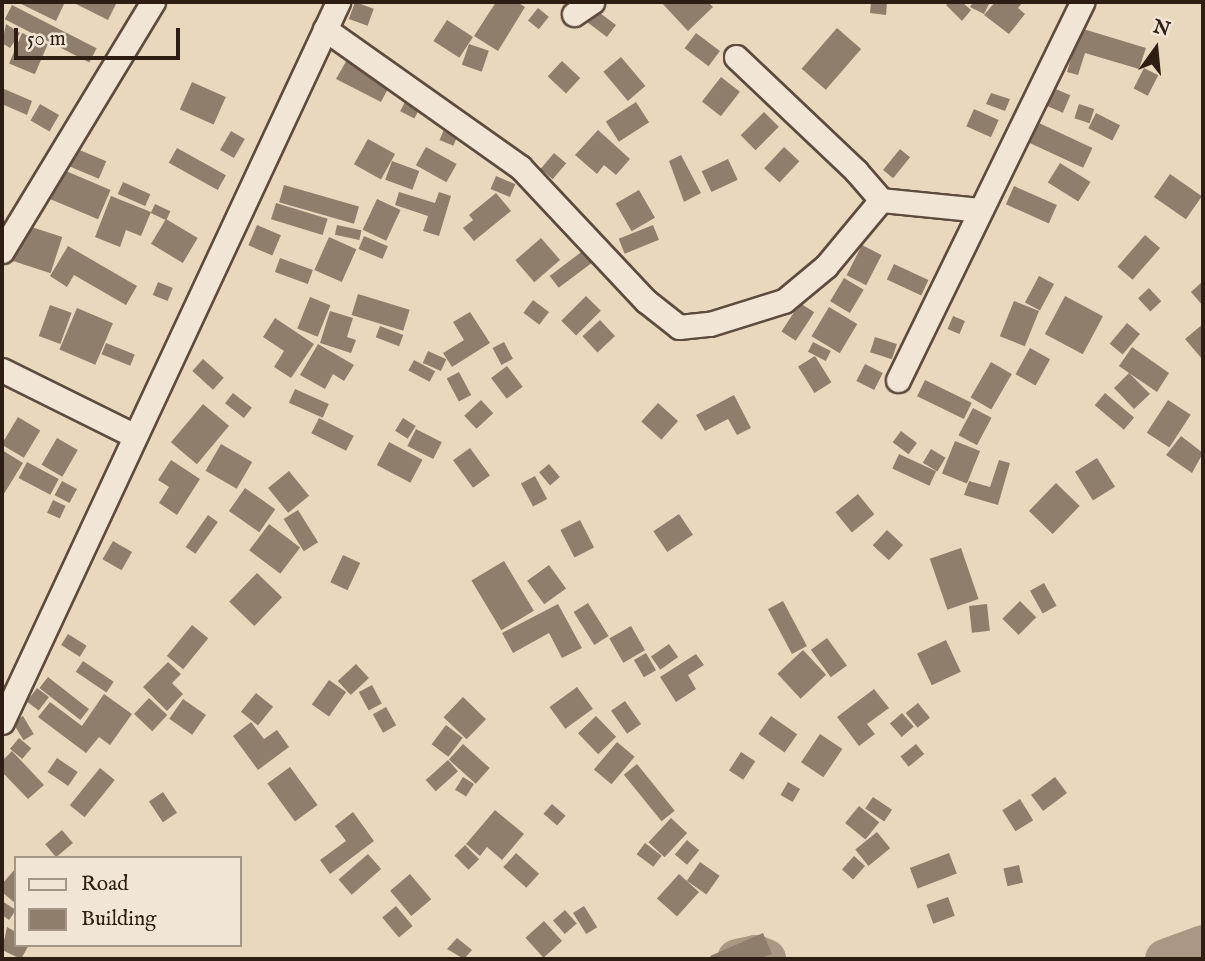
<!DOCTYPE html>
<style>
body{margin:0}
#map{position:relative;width:1205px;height:961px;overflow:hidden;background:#ead8be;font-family:"IM FELL English",serif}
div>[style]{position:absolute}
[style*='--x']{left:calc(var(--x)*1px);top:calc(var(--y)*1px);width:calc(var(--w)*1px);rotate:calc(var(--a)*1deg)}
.river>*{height:40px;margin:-20px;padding:0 20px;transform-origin:20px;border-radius:20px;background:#aa9884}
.building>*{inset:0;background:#907e6c;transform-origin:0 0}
.roads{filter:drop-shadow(2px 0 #5d4c3e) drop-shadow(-2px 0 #5d4c3e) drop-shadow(0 2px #5d4c3e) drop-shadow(0 -2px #5d4c3e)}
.minor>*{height:23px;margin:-11.5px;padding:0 11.5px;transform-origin:11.5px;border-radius:11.5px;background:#f1e6d5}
span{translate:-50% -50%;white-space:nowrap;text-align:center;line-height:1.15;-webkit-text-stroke:7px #f1e6d5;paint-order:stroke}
.frame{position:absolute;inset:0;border:4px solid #2e1d13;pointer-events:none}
.legend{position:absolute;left:14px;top:856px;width:228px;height:91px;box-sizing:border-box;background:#f1e6d5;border:2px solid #a39687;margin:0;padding:9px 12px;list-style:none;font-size:21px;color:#2e1d13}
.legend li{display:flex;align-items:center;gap:14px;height:35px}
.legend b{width:35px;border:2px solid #a39687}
.north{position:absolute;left:1121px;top:14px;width:70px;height:70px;-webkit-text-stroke:5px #f1e6d5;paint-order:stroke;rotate:15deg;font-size:19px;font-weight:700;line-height:28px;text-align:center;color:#2e1d13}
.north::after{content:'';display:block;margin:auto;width:24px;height:32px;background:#2e1d13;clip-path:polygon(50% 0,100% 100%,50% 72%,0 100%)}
.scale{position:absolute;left:14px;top:28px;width:166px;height:32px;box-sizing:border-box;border:4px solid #2e1d13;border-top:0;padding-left:9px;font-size:21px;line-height:24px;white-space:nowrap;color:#2e1d13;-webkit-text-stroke:5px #f1e6d5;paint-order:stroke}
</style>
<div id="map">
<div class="river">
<i style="--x:737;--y:959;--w:19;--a:-12"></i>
<i style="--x:756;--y:955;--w:11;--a:22"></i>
<i style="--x:1165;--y:959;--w:40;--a:-20.2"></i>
</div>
<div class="building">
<i style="clip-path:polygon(17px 2px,65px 2px,56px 21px)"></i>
<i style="clip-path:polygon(72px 2px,117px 2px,108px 20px)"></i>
<i style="left:355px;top:2px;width:20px;height:18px;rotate:20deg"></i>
<i style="clip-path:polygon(496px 2px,517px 2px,525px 7px,498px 51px,474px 36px)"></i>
<i style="clip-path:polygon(661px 2px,708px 2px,713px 7px,688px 31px)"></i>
<i style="clip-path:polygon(871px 2px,887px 2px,886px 15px,870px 13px)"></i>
<i style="clip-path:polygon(949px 2px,962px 2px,971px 10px,962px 21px,946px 5px)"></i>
<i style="clip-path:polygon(973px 2px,990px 2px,984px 14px,970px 7px)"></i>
<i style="clip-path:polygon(995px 2px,1023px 2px,1018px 8px,1025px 14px,1009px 34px,984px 15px)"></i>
<i style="left:12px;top:5px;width:95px;height:16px;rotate:27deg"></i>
<i style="left:538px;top:8px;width:14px;height:16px;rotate:39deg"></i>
<i style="left:596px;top:10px;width:25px;height:15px;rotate:37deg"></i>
<i style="left:447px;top:20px;width:31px;height:25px;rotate:33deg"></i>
<i style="clip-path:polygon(6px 24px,20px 33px,10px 48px,2px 43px)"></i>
<i style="left:837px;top:28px;width:32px;height:54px;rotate:41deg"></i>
<i style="clip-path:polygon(1080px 28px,1146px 48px,1139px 69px,1085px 53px,1078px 75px,1067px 72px)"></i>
<i style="left:22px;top:33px;width:28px;height:33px;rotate:23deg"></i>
<i style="left:696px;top:33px;width:30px;height:19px;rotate:37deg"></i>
<i style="left:469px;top:44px;width:21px;height:22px;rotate:19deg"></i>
<i style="clip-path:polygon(353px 49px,391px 83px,381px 102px,336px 79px)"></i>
<i style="left:621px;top:57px;width:38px;height:23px;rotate:50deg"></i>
<i style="left:562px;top:61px;width:25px;height:21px;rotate:43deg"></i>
<i style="left:1144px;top:68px;width:16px;height:23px;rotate:27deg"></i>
<i style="left:721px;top:77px;width:24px;height:31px;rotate:38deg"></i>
<i style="left:192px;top:82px;width:37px;height:30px;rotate:24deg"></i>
<i style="left:1051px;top:87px;width:21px;height:19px;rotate:23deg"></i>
<i style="clip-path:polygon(2px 88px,32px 101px,27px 115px,2px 104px)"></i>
<i style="left:412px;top:88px;width:16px;height:26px;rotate:27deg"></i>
<i style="clip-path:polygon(991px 93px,1010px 99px,1005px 111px,986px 104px)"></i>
<i style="left:636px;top:102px;width:24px;height:36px;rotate:57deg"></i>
<i style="left:40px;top:104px;width:22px;height:19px;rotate:30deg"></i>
<i style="left:1079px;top:104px;width:16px;height:15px;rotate:18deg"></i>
<i style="left:974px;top:109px;width:27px;height:19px;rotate:24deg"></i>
<i style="left:764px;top:112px;width:21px;height:33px;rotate:45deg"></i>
<i style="left:1096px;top:113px;width:27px;height:17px;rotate:27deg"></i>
<i style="left:1039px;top:123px;width:59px;height:22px;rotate:25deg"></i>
<i style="left:445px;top:127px;width:15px;height:14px;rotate:23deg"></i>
<i style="clip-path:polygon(598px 130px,630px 159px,616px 175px,604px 165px,597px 174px,575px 155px)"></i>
<i style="left:231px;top:131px;width:16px;height:22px;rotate:30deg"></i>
<i style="left:368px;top:139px;width:31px;height:29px;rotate:29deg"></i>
<i style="left:63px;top:143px;width:47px;height:19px;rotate:23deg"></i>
<i style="left:426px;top:147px;width:35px;height:21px;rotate:29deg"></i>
<i style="left:784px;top:147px;width:21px;height:29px;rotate:43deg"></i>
<i style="left:177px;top:148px;width:56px;height:17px;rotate:29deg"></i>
<i style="left:900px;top:149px;width:13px;height:27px;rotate:39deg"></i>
<i style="left:554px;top:153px;width:16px;height:21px;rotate:40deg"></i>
<i style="clip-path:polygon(681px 155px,701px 193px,684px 202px,669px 161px)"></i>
<i style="left:728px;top:159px;width:23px;height:29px;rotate:65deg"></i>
<i style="left:392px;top:161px;width:29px;height:20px;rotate:20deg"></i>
<i style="left:1060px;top:163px;width:36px;height:23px;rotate:32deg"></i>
<i style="left:59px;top:168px;width:56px;height:32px;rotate:23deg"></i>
<i style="left:1170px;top:174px;width:39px;height:28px;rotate:35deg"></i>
<i style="left:496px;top:176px;width:21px;height:14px;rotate:23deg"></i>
<i style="left:123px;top:182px;width:30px;height:13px;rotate:24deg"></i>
<i style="left:284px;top:185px;width:78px;height:18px;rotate:16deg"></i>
<i style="left:1014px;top:186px;width:47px;height:20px;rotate:24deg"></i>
<i style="left:639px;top:190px;width:32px;height:27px;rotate:60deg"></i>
<i style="clip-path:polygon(399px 192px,435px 203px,439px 192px,451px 196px,439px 236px,423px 231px,428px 216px,395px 205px)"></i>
<i style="clip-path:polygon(496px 193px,511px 211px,474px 241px,463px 228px,473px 220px,469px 215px)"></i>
<i style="clip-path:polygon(111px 196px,151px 212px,141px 236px,126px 230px,120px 247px,95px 237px)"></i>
<i style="left:377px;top:199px;width:26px;height:34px;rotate:25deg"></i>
<i style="left:276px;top:203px;width:54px;height:17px;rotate:17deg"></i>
<i style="left:155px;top:204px;width:17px;height:10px;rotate:25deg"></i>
<i style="left:166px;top:219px;width:37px;height:29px;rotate:31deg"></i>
<i style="left:10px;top:220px;width:55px;height:38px;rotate:18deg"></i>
<i style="left:257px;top:225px;width:26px;height:22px;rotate:23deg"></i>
<i style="left:337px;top:225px;width:25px;height:10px;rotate:12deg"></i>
<i style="left:653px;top:225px;width:16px;height:37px;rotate:68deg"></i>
<i style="left:1145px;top:235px;width:20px;height:42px;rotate:41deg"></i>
<i style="left:364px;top:236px;width:26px;height:14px;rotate:23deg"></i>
<i style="left:329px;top:237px;width:30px;height:36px;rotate:24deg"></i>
<i style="left:541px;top:238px;width:29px;height:34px;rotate:49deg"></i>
<i style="left:862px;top:245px;width:22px;height:34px;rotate:27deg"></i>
<i style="clip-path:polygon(68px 246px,137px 286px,126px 305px,74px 275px,67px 287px,50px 276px)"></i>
<i style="left:584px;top:250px;width:15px;height:43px;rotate:53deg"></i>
<i style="left:280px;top:258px;width:35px;height:15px;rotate:20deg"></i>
<i style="left:894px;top:264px;width:38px;height:17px;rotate:25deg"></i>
<i style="left:1039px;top:276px;width:17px;height:30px;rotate:28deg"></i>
<i style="left:844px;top:278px;width:23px;height:27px;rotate:31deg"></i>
<i style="clip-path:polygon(1203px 281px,1203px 306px,1191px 292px)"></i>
<i style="left:158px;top:282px;width:16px;height:14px;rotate:22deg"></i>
<i style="left:1149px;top:288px;width:18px;height:15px;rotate:47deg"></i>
<i style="left:358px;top:294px;width:54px;height:22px;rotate:17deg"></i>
<i style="left:586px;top:296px;width:21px;height:35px;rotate:45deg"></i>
<i style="left:1065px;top:296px;width:43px;height:43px;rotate:28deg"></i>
<i style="left:310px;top:297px;width:22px;height:34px;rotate:22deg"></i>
<i style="left:533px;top:300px;width:20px;height:16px;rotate:37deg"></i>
<i style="left:1014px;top:301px;width:27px;height:38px;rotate:22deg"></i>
<i style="left:800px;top:303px;width:17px;height:34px;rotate:33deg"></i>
<i style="left:50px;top:305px;width:23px;height:33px;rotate:20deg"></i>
<i style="left:829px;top:307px;width:33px;height:34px;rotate:31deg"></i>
<i style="left:77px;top:308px;width:39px;height:45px;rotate:23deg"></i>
<i style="clip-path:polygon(330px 311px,353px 318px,347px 337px,356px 340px,351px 353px,320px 343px)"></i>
<i style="clip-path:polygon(470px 312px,490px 343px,452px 367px,443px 353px,464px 340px,453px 322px)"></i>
<i style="left:953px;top:316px;width:13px;height:14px;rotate:23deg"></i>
<i style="clip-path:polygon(275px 318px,314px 344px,291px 378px,274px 367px,284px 351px,263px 337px)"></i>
<i style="left:600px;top:320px;width:22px;height:24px;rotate:47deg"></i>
<i style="left:1127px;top:323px;width:17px;height:27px;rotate:40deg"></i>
<i style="clip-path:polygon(1203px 324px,1203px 360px,1185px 339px)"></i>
<i style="left:380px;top:326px;width:25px;height:12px;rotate:21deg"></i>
<i style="left:875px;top:337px;width:23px;height:16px;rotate:18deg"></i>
<i style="left:504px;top:342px;width:19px;height:13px;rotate:62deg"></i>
<i style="left:813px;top:342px;width:20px;height:11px;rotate:27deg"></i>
<i style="left:106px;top:343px;width:31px;height:12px;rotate:22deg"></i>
<i style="clip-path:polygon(318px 344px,354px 365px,344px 381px,333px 374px,325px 389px,300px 375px)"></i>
<i style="clip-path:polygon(1132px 347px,1169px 373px,1157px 392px,1129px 373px,1150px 394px,1134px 409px,1114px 388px,1129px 373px,1119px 366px)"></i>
<i style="left:1030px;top:348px;width:23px;height:30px;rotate:29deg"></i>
<i style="left:428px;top:351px;width:20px;height:13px;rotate:24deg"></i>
<i style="left:815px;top:356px;width:31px;height:20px;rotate:58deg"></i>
<i style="left:203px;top:359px;width:28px;height:16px;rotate:42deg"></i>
<i style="left:414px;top:360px;width:24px;height:12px;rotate:28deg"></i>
<i style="left:991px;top:362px;width:24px;height:41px;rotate:30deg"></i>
<i style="left:865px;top:364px;width:20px;height:19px;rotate:27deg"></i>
<i style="left:507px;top:366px;width:26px;height:20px;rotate:53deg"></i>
<i style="left:459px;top:372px;width:26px;height:14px;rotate:62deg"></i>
<i style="left:925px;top:380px;width:52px;height:18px;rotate:26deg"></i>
<i style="left:295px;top:389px;width:37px;height:15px;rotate:24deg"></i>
<i style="left:233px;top:393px;width:24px;height:13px;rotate:38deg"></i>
<i style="left:1105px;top:393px;width:38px;height:16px;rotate:40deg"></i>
<i style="clip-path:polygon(734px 395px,751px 428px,737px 435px,728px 419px,705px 431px,696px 415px)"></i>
<i style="left:481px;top:400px;width:18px;height:23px;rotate:47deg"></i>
<i style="left:1168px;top:400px;width:27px;height:39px;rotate:33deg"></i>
<i style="left:658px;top:403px;width:27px;height:25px;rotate:42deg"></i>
<i style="left:203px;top:404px;width:34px;height:50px;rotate:40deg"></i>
<i style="left:973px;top:408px;width:21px;height:31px;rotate:28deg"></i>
<i style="left:18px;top:417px;width:26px;height:32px;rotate:31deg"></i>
<i style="left:319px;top:418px;width:39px;height:17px;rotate:27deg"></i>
<i style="left:403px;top:418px;width:15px;height:15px;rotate:32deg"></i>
<i style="left:416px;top:429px;width:29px;height:19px;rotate:27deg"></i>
<i style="left:901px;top:431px;width:20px;height:14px;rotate:37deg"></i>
<i style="clip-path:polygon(1181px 436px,1203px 453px,1192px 473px,1166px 455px)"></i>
<i style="left:57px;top:438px;width:24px;height:31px;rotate:30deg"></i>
<i style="left:955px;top:441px;width:27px;height:35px;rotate:22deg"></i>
<i style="left:389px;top:442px;width:38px;height:26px;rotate:28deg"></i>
<i style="left:221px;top:444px;width:36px;height:31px;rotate:30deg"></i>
<i style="left:470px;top:448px;width:34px;height:21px;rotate:54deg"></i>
<i style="left:931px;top:449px;width:17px;height:16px;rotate:31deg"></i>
<i style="clip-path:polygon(2px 450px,23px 463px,2px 497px)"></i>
<i style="left:899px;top:454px;width:41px;height:16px;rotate:25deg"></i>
<i style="left:1097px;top:458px;width:34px;height:26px;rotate:58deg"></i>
<i style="clip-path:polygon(171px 460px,200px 479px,177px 515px,159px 503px,169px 487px,158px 480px)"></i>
<i style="clip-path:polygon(999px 460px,1010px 463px,998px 505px,964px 495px,969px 481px,990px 487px)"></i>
<i style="left:27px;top:462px;width:36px;height:18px;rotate:28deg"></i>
<i style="left:549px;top:464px;width:17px;height:13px;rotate:50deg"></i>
<i style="left:289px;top:471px;width:32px;height:27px;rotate:51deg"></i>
<i style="left:535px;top:476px;width:26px;height:16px;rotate:62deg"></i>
<i style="left:62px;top:481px;width:17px;height:16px;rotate:28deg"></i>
<i style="left:1056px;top:483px;width:33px;height:39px;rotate:44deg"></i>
<i style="left:245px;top:488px;width:37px;height:28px;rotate:35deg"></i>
<i style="left:858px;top:494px;width:26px;height:29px;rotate:51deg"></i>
<i style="left:53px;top:500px;width:14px;height:14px;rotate:25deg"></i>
<i style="left:298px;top:510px;width:38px;height:17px;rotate:58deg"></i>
<i style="left:679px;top:514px;width:25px;height:31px;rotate:56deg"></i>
<i style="left:208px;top:515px;width:12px;height:39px;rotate:35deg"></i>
<i style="left:580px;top:520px;width:31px;height:22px;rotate:63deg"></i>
<i style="left:269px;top:524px;width:39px;height:33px;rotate:37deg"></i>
<i style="left:887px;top:530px;width:22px;height:21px;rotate:43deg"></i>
<i style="left:113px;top:541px;width:22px;height:21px;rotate:30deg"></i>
<i style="left:961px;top:548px;width:54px;height:33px;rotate:71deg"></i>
<i style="left:343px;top:555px;width:19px;height:30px;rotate:25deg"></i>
<i style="left:504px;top:561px;width:58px;height:38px;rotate:59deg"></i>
<i style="left:549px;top:565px;width:29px;height:27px;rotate:54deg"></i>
<i style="left:257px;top:573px;width:35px;height:40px;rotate:44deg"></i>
<i style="left:1044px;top:583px;width:26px;height:16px;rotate:61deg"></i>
<i style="left:783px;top:601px;width:51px;height:17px;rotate:62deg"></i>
<i style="left:1020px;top:601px;width:23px;height:25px;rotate:45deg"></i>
<i style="left:588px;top:603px;width:39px;height:17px;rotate:58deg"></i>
<i style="clip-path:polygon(558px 604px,582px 648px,562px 658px,549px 633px,513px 653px,502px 633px)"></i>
<i style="left:987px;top:604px;width:27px;height:18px;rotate:84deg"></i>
<i style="left:192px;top:625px;width:21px;height:40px;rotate:39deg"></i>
<i style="left:631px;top:626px;width:28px;height:25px;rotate:60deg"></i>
<i style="left:68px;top:634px;width:22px;height:13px;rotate:32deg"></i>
<i style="left:827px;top:638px;width:34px;height:20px;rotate:54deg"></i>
<i style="left:946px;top:640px;width:35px;height:32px;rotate:65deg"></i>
<i style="left:669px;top:644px;width:16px;height:22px;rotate:55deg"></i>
<i style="left:803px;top:650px;width:34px;height:35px;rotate:47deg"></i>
<i style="left:646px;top:653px;width:20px;height:14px;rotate:60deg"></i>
<i style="clip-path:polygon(696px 654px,704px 665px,688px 675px,696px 689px,676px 702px,660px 677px)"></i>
<i style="left:83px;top:661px;width:37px;height:13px;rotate:34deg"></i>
<i style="clip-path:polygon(168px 662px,181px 674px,172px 683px,183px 694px,167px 711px,143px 687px)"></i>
<i style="left:356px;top:664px;width:19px;height:25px;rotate:47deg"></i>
<i style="left:48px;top:677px;width:52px;height:14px;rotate:38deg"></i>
<i style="left:329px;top:680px;width:21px;height:30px;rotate:35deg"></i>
<i style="left:372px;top:685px;width:21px;height:15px;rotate:62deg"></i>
<i style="left:577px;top:687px;width:27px;height:34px;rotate:54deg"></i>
<i style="left:37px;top:688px;width:15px;height:17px;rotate:37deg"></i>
<i style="clip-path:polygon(874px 689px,889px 708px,867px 724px,875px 734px,859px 746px,837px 717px)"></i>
<i style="left:256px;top:693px;width:22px;height:24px;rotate:39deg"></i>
<i style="clip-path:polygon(104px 694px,132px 714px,110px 745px,99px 737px,86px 753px,38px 717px,50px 702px,82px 726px)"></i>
<i style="left:463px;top:697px;width:32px;height:28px;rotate:44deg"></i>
<i style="left:149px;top:698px;width:25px;height:22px;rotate:43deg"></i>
<i style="left:183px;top:699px;width:28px;height:24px;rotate:35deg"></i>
<i style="left:625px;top:701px;width:28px;height:17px;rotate:55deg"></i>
<i style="left:918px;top:703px;width:19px;height:16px;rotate:51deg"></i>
<i style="left:386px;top:707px;width:21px;height:15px;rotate:61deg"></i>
<i style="left:902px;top:713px;width:18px;height:16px;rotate:49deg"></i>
<i style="left:23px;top:716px;width:21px;height:12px;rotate:59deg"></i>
<i style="left:596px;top:716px;width:29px;height:25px;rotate:46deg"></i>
<i style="left:771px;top:716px;width:32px;height:22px;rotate:35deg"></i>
<i style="clip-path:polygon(251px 722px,264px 739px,277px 730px,289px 747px,258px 770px,233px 736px)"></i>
<i style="left:446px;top:725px;width:21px;height:24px;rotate:37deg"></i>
<i style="left:820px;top:734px;width:27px;height:34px;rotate:34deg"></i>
<i style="left:19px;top:738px;width:16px;height:14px;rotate:40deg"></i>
<i style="left:617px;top:742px;width:23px;height:36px;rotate:40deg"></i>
<i style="left:463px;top:744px;width:36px;height:21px;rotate:42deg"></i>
<i style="left:916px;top:744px;width:13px;height:20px;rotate:51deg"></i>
<i style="clip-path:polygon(12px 751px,44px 785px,28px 799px,2px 772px,2px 761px)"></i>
<i style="left:741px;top:752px;width:17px;height:22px;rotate:33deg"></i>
<i style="left:57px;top:758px;width:25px;height:17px;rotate:34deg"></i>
<i style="left:448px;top:760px;width:15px;height:30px;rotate:48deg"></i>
<i style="left:637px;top:764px;width:60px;height:17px;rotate:51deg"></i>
<i style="left:290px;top:767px;width:47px;height:28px;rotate:54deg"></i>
<i style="left:100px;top:768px;width:19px;height:48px;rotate:39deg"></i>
<i style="left:463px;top:777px;width:13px;height:15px;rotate:32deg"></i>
<i style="left:1055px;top:777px;width:20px;height:30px;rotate:53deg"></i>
<i style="left:788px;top:782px;width:14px;height:15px;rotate:30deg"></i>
<i style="left:163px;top:792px;width:25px;height:17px;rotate:56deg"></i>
<i style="left:873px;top:797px;width:23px;height:14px;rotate:34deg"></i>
<i style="left:1020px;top:799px;width:25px;height:21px;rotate:58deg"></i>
<i style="left:552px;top:804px;width:18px;height:13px;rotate:41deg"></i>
<i style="left:859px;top:806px;width:26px;height:22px;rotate:39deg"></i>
<i style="clip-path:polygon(495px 810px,524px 834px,502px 860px,487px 847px,480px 856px,466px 844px)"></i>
<i style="clip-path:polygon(353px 812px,374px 841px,330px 874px,320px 860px,346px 841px,335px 826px)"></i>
<i style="left:671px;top:818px;width:22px;height:33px;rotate:43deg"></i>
<i style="left:62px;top:830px;width:17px;height:22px;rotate:50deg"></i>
<i style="left:877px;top:832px;width:21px;height:28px;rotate:51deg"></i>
<i style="left:687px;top:840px;width:16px;height:19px;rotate:40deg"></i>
<i style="left:645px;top:843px;width:21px;height:14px;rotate:37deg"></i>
<i style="left:465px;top:845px;width:20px;height:15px;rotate:45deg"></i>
<i style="left:516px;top:853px;width:31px;height:19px;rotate:42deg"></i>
<i style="left:949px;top:853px;width:22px;height:42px;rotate:69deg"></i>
<i style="left:368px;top:854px;width:20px;height:39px;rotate:49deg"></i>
<i style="left:854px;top:856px;width:15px;height:18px;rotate:42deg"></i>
<i style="left:700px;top:862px;width:24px;height:23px;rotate:35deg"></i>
<i style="left:1019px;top:865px;width:18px;height:16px;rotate:77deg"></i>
<i style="clip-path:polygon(16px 868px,16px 904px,2px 892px,2px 884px)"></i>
<i style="left:410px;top:874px;width:33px;height:26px;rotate:50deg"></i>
<i style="left:679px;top:874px;width:27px;height:33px;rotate:42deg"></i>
<i style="left:948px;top:897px;width:20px;height:23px;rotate:70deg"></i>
<i style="clip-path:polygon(2px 901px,16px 910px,9px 920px,2px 915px)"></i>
<i style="left:396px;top:906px;width:26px;height:18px;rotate:50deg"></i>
<i style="left:584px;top:906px;width:25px;height:13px;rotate:58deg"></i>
<i style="left:565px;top:910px;width:18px;height:16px;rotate:49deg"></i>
<i style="left:544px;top:921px;width:27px;height:25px;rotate:48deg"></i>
<i style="clip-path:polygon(7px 927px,16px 932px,16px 945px,29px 945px,21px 959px,2px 950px)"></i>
<i style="clip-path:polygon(763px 933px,772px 954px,759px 959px,712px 959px,710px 956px)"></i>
<i style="clip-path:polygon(457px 938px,472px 950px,464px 959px,447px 949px)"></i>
</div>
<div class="roads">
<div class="minor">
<i style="--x:574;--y:14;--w:22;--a:-34"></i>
<i style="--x:325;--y:29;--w:239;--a:35.3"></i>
<i style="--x:520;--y:167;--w:184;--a:46.8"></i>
<i style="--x:646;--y:301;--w:42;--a:38.2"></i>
<i style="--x:679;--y:327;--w:31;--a:-6"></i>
<i style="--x:710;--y:324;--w:77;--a:-17.3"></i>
<i style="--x:784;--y:301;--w:55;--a:-39.8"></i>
<i style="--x:826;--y:266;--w:86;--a:-50.2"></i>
<i style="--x:881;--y:200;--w:100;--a:5.7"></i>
<i style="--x:736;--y:57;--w:166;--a:43.5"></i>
<i style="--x:856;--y:171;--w:38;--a:49"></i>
<i style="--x:2;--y:251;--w:291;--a:-58.8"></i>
<i style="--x:2;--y:370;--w:146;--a:26.4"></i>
<i style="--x:898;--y:380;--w:420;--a:-64"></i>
<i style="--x:2;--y:722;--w:795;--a:-64.98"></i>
</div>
</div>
<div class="frame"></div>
<ul class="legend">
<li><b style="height:9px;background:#f1e6d5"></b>Road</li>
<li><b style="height:19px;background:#907e6c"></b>Building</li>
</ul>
<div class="north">N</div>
<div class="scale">50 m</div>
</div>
